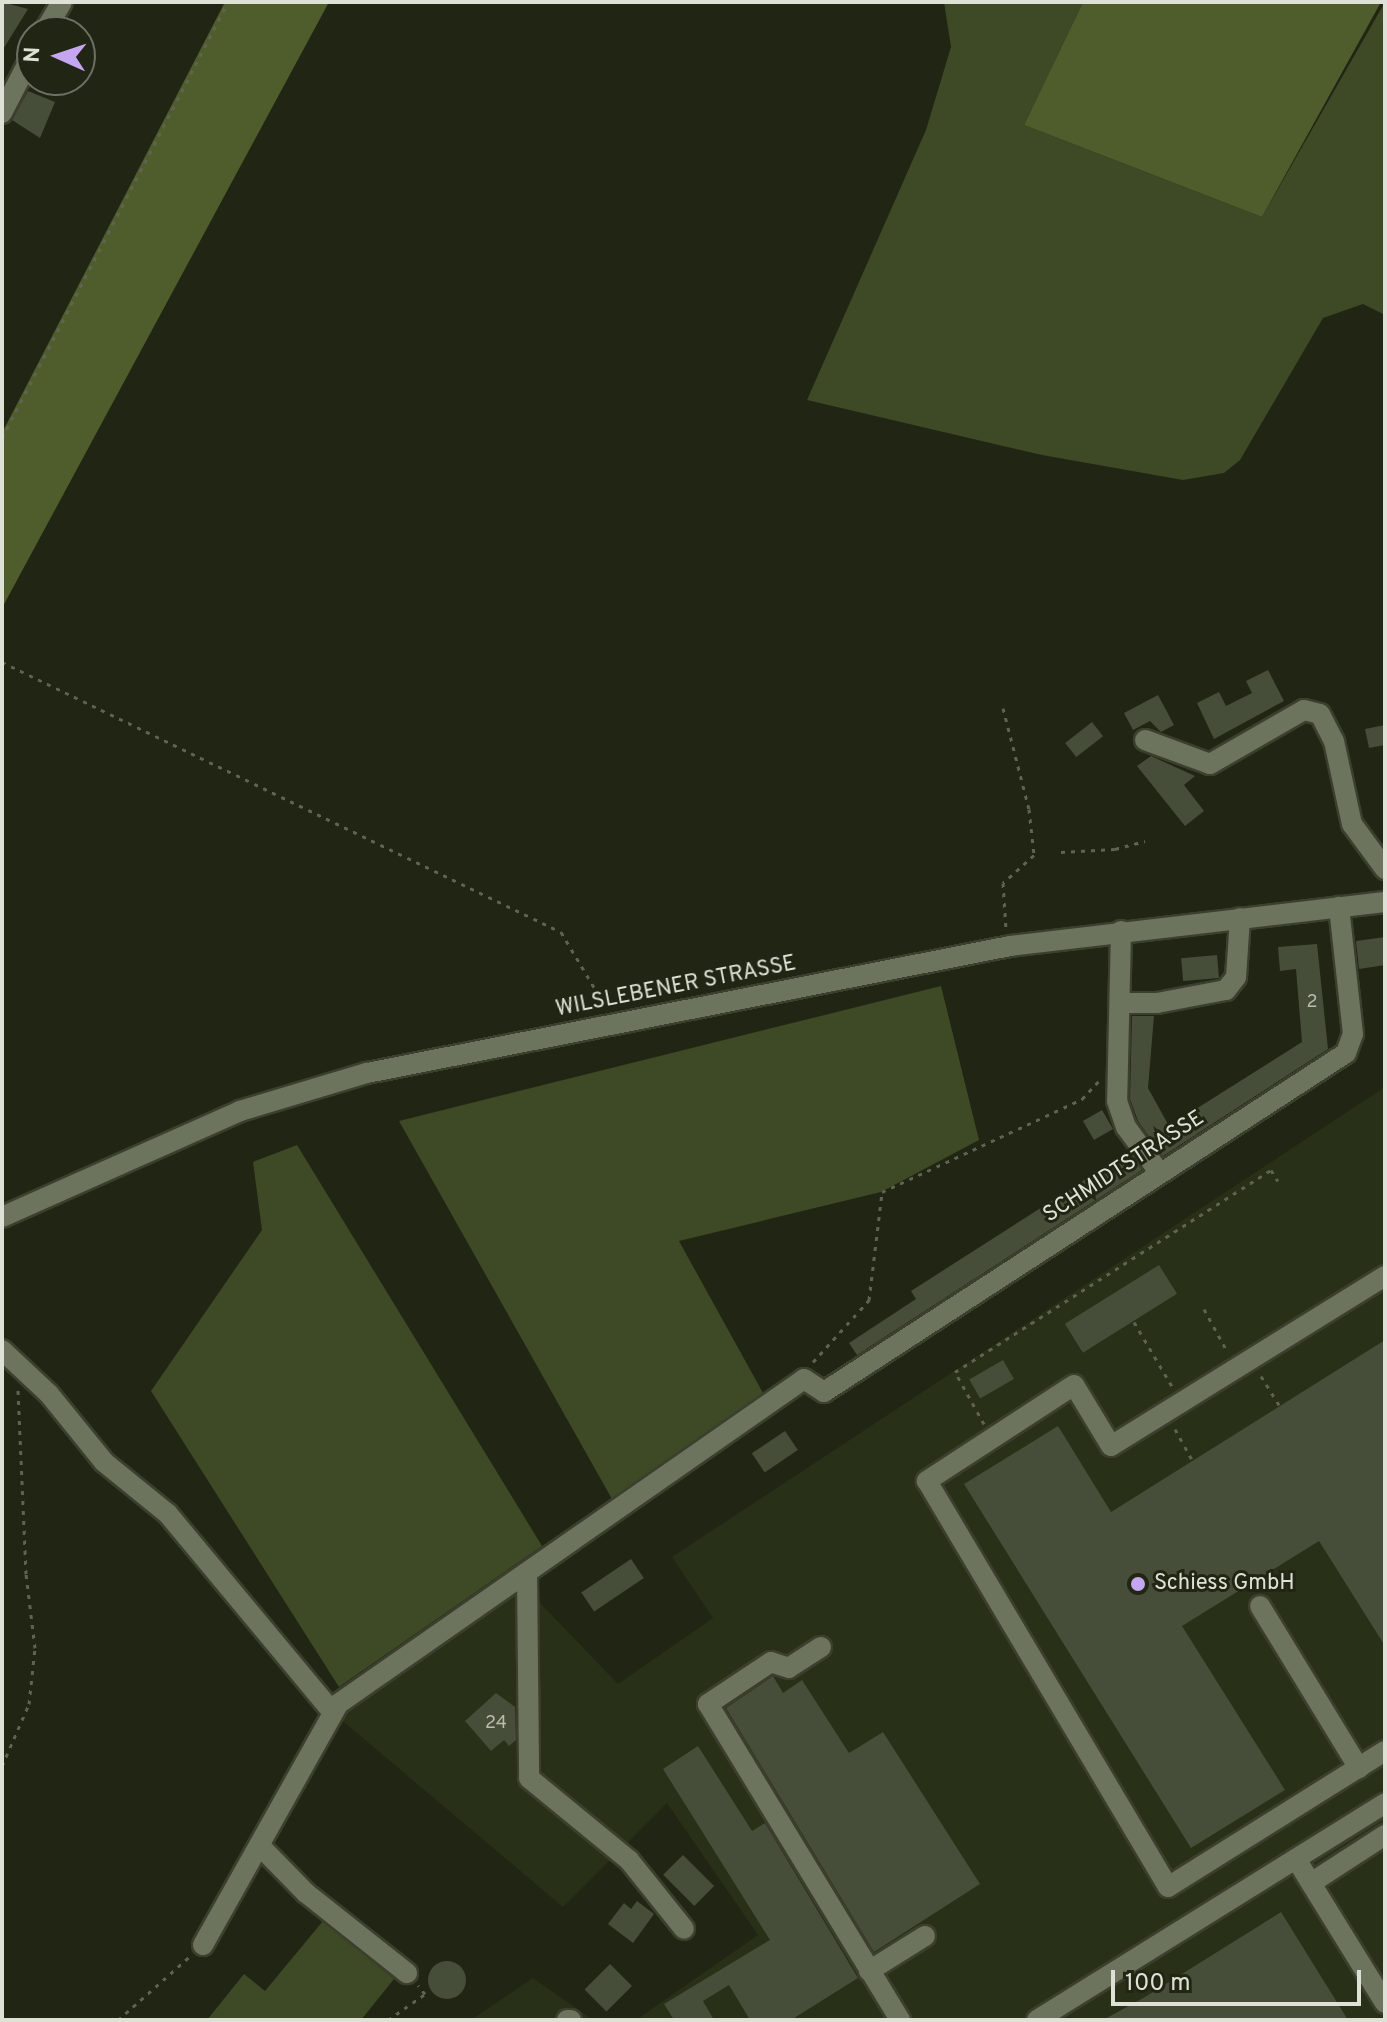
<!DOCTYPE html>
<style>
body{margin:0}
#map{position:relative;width:1387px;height:2022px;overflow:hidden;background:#202613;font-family:Overpass,sans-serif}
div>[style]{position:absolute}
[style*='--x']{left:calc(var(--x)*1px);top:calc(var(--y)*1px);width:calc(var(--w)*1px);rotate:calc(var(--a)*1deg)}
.built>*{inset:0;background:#283017}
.green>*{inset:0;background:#3e4925}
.forest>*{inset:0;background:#4e5d2b}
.building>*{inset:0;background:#464d38;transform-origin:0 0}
.round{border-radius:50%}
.path>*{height:3px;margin-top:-1.5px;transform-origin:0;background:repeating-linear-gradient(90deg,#5e6352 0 4px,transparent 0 10px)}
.roads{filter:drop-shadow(2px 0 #3b402e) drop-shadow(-2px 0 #3b402e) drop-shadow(0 2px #3b402e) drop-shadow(0 -2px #3b402e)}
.minor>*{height:20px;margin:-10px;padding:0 10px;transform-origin:10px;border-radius:10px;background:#6c745e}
.dots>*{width:22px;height:22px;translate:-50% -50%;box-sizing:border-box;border:4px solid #202613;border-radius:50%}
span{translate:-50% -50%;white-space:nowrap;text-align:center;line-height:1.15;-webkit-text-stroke:6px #202613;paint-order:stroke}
.number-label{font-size:18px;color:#b8bdae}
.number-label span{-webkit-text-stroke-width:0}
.street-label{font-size:22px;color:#dee2d6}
.poi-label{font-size:22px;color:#dee2d6}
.left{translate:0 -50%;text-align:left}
.frame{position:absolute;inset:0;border:4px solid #dee2d6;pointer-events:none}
.north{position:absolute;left:16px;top:16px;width:80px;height:80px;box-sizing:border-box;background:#202613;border:2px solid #6c7161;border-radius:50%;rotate:273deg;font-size:22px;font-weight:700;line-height:32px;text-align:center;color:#dee2d6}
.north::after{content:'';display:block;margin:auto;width:28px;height:36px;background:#c5a6f0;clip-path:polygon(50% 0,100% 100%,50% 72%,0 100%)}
.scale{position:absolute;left:1111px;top:1970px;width:250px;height:36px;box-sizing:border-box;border:4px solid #dee2d6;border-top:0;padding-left:10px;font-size:24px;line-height:28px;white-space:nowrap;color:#dee2d6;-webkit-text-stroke:6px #202613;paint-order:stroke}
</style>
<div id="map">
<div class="built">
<i style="clip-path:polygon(1385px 1087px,1385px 2020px,636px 2020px,758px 1935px,667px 1803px,563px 1907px,338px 1717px,519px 1581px,618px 1684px,713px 1618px,672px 1557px)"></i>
<i style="clip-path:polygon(533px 1978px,593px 2020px,471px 2020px)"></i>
</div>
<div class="green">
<i style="clip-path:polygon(944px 2px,1083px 2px,1024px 125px,1262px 217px,1385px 2px,1385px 315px,1363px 304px,1323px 318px,1240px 460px,1224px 473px,1183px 480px,1042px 455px,807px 400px,926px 130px,951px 47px)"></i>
<i style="clip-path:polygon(941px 986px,979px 1140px,881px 1192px,679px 1241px,763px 1393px,612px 1499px,399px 1121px)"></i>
<i style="clip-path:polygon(297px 1145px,542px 1546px,339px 1687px,151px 1391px,262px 1230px,253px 1162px)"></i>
<i style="clip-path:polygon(323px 1921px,394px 1979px,361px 2020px,207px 2020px,244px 1974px,265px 1991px)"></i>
</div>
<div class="forest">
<i style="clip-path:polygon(225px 2px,329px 2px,2px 608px,2px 433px)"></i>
<i style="clip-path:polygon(1083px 2px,1381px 2px,1262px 217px,1024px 125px)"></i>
</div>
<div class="building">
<i style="clip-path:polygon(2px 2px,28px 9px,2px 51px)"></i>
<i style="clip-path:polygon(28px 91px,55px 102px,40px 138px,12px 120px)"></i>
<i style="clip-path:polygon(1268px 670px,1284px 701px,1214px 739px,1197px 703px,1219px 692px,1226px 706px,1252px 693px,1246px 681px)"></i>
<i style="clip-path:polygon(1158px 695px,1174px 725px,1161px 732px,1150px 721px,1133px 730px,1124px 713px)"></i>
<i style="left:1092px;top:722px;width:18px;height:34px;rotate:52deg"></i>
<i style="clip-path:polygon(1385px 725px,1385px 745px,1369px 748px,1365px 729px)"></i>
<i style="clip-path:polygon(1151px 756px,1195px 776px,1184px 785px,1204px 811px,1185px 826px,1137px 766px)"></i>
<i style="clip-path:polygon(1385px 937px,1385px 965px,1359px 969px,1356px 941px)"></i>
<i style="clip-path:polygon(1317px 944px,1328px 1049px,1163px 1156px,1138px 1121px,1130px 1099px,1132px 1016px,1154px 1016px,1148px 1088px,1169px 1126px,1302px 1042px,1296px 969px,1280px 971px,1278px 947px)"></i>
<i style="left:1217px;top:955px;width:23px;height:36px;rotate:85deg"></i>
<i style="left:1102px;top:1110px;width:22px;height:22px;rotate:60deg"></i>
<i style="clip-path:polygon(1128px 1152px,1142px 1170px,857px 1355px,849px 1343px,916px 1299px,911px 1291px)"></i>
<i style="left:1159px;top:1265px;width:34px;height:111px;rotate:58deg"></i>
<i style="clip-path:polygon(1385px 1340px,1385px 1646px,1319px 1541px,1182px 1626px,1285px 1790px,1191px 1848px,964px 1484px,1058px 1426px,1111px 1512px)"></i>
<i style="left:1003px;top:1360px;width:22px;height:39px;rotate:60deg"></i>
<i style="left:785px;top:1431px;width:23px;height:40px;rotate:56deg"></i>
<i style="left:631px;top:1559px;width:23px;height:60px;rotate:56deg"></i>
<i style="clip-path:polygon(773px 1676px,783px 1693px,802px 1680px,849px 1753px,883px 1732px,980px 1884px,874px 1952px,726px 1708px)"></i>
<i style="clip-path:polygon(496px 1693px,515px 1707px,516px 1740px,509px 1746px,504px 1740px,491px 1751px,465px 1721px)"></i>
<i style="clip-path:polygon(698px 1746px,752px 1831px,765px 1823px,858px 1978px,791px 2020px,750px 2020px,729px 1985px,703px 2001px,714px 2020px,674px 2020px,664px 2004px,770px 1940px,663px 1769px)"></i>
<i style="left:683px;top:1855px;width:44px;height:28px;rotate:45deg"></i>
<i style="clip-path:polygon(637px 1901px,654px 1914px,633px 1943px,608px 1924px,624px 1903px,631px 1909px)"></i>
<i style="clip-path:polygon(1281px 1912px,1348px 2020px,1103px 2020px,1145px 1997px)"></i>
<i class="round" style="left:428px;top:1961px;width:38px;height:38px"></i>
<i style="left:610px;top:1964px;width:31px;height:36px;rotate:45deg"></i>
</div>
<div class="path">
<i style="--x:2;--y:438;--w:491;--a:-62.6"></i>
<i style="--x:2;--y:662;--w:621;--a:25.78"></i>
<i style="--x:561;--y:932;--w:90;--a:59.1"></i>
<i style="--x:1003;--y:708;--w:104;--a:75.6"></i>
<i style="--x:1029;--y:809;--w:46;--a:83.8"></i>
<i style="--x:1034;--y:855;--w:42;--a:137.9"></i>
<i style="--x:1003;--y:883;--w:47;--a:86.3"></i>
<i style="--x:1061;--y:852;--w:54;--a:-3.2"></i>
<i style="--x:1115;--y:849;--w:31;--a:-15"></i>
<i style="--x:1204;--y:1309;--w:48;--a:61.3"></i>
<i style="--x:1134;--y:1322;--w:77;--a:59.4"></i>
<i style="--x:813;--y:1362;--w:84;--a:-47.9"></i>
<i style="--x:869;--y:1300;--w:109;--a:-83.1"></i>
<i style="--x:882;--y:1192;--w:221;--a:-24.9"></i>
<i style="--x:1082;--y:1099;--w:26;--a:-47"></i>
<i style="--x:1261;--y:1376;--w:36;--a:58"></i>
<i style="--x:984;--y:1424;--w:60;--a:-119.1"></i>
<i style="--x:955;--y:1372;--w:375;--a:-32.6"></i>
<i style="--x:1271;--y:1170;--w:13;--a:58"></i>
<i style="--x:1175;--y:1429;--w:37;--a:61"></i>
<i style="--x:2;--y:1766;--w:68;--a:-66.5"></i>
<i style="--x:29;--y:1704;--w:56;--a:-83.9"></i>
<i style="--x:35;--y:1648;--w:75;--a:-96.9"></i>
<i style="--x:26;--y:1574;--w:186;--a:-92.5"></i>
<i style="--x:118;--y:2020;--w:96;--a:-41.6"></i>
<i style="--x:388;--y:2020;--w:45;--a:-35.1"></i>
<i style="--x:425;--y:1994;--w:11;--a:-128"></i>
</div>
<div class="roads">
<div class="minor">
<i style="--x:44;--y:32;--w:35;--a:-59"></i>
<i style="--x:2;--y:113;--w:65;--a:-62.7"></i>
<i style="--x:1145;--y:740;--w:69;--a:20.3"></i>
<i style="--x:1210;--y:764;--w:108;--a:-29.9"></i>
<i style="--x:1304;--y:710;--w:16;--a:14"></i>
<i style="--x:1320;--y:714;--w:30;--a:63"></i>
<i style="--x:1334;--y:741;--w:85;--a:77.8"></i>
<i style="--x:1352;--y:824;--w:56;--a:53.7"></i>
<i style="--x:1121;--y:931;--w:170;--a:91.3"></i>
<i style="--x:1117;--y:1101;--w:28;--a:71"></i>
<i style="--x:1126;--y:1127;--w:56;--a:53.7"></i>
<i style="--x:1121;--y:1003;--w:36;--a:0"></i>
<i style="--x:1157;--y:1003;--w:70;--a:-10.7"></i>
<i style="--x:1226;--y:990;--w:16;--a:-52"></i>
<i style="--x:1236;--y:977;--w:59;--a:-86.1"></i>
<i style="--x:2;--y:1217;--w:261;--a:-24"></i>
<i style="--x:240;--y:1111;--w:133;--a:-16.7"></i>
<i style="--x:367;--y:1073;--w:655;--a:-11.17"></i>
<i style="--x:1010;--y:946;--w:378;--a:-6.7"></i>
<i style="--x:1385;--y:1276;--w:322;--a:148.2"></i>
<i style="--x:1111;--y:1446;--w:71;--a:-121.2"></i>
<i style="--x:1074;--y:1385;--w:176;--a:146.9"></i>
<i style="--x:927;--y:1481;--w:472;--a:59.3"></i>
<i style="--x:1168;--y:1887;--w:256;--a:-32.1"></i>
<i style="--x:2;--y:1350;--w:64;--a:43.1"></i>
<i style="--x:49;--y:1394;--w:87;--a:51"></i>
<i style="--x:104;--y:1462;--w:82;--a:39.1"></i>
<i style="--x:168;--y:1514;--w:255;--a:50.3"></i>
<i style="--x:527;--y:1573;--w:205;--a:89.4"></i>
<i style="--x:529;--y:1778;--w:129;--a:39.4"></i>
<i style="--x:629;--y:1860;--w:88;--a:51.4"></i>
<i style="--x:1260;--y:1606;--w:190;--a:58.6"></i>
<i style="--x:821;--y:1647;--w:38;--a:147"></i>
<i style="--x:789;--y:1668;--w:19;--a:-162"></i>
<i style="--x:771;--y:1662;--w:76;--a:146.3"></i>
<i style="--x:708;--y:1704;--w:370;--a:58.7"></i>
<i style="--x:260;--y:1846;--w:66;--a:45.6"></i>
<i style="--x:306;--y:1893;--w:129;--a:38.4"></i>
<i style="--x:1296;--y:1859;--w:169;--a:58.3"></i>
<i style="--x:1311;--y:1883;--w:88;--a:-33"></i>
<i style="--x:203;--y:1945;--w:276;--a:-60.7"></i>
<i style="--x:338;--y:1704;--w:568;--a:-34.89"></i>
<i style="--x:804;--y:1379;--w:24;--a:33"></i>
<i style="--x:824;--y:1392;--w:622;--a:-33"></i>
<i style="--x:1346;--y:1053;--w:20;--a:-70"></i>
<i style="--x:1353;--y:1034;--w:128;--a:-96.3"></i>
<i style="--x:869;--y:1971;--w:66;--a:-32"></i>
<i style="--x:567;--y:2020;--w:4;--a:0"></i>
<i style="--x:1037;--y:2020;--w:410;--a:-31.9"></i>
</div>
</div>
<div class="dots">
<i style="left:1138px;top:1584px;background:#c5a6f0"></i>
</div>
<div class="number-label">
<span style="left:1312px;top:1003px">2</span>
<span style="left:496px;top:1724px">24</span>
</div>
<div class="street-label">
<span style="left:676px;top:987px;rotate:-11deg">WILSLEBENER STRASSE</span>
<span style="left:1124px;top:1167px;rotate:-33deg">SCHMIDTSTRASSE</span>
</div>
<div class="poi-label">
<span class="left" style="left:1154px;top:1584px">Schiess GmbH</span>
</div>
<div class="frame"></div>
<div class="north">N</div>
<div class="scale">100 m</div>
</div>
